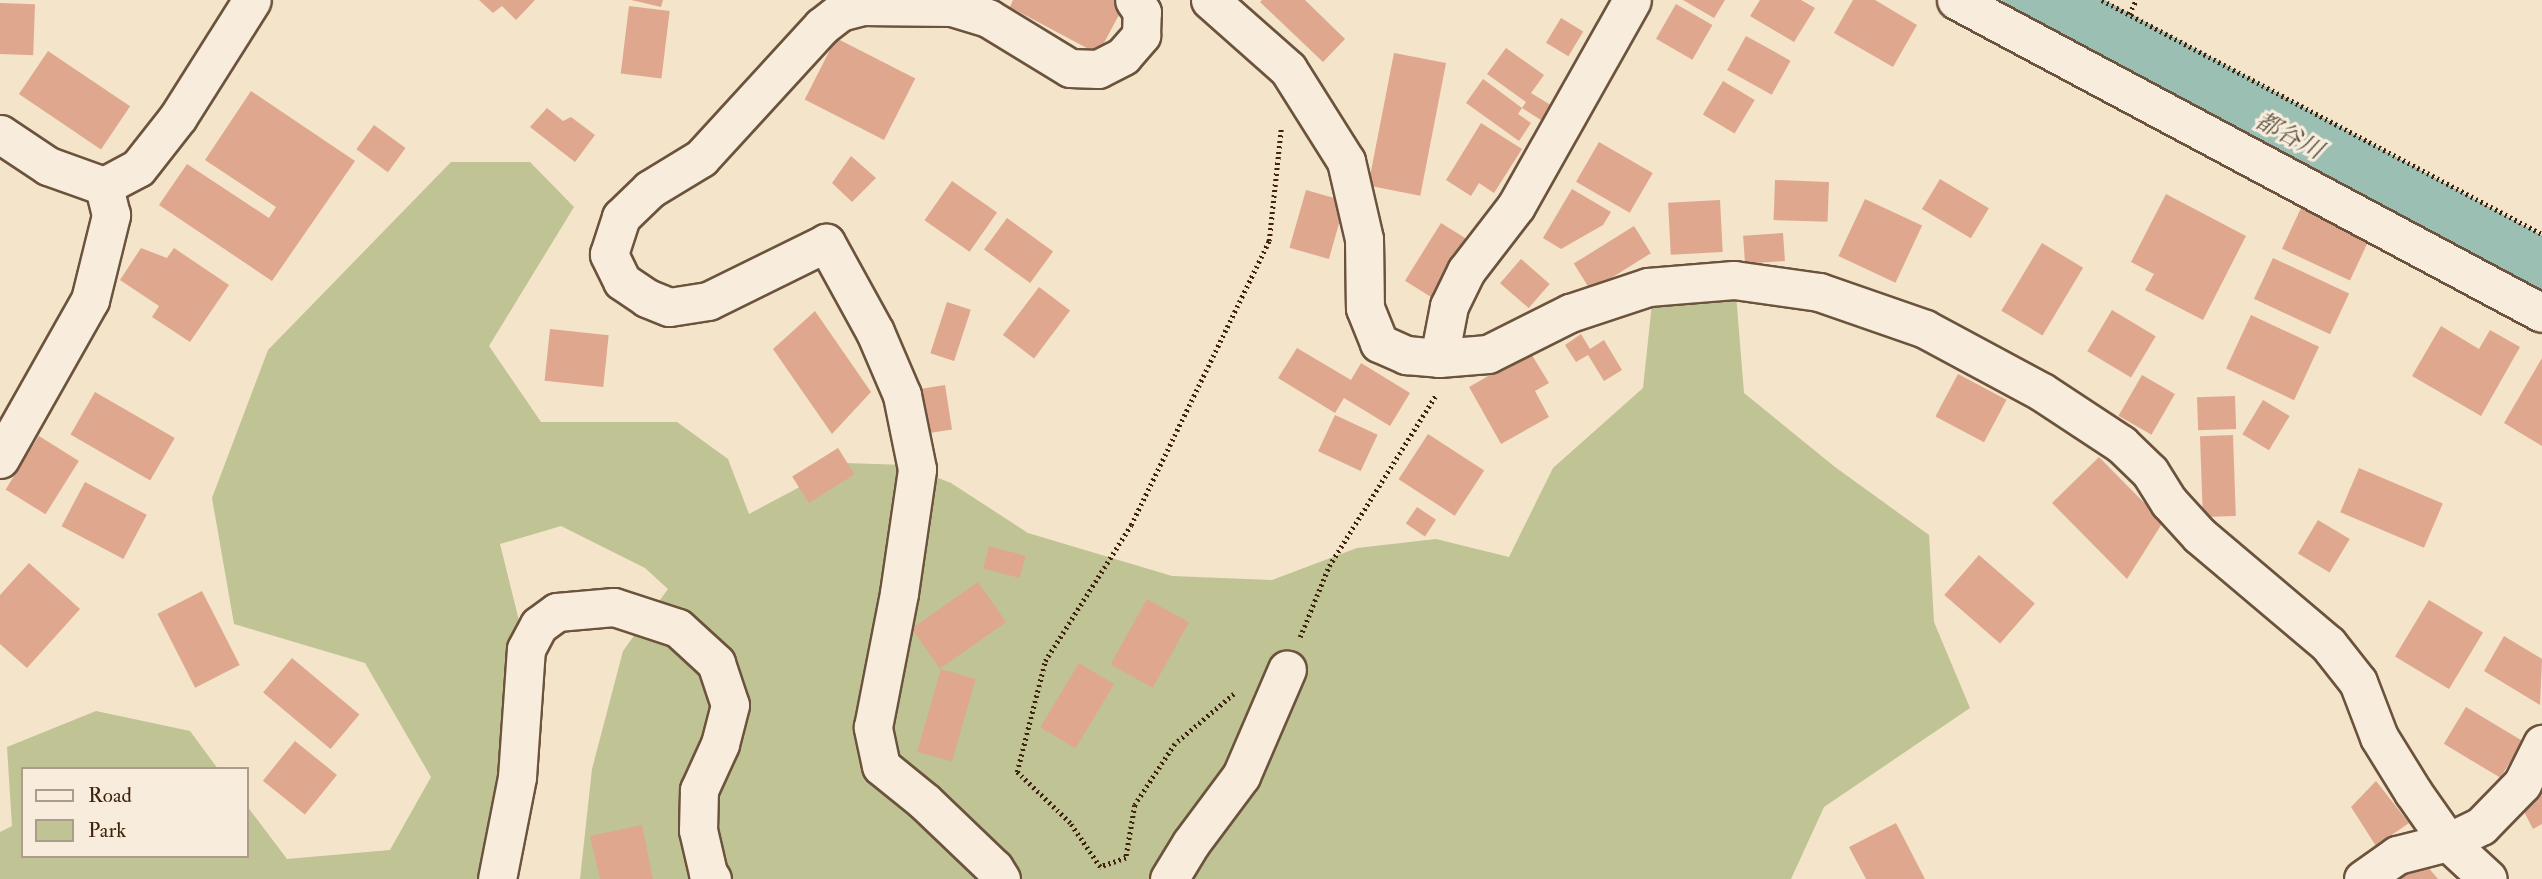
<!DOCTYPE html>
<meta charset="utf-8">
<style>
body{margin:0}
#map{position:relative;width:2542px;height:879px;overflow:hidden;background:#f4e4c9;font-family:"IM FELL Double Pica","Noto Serif JP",serif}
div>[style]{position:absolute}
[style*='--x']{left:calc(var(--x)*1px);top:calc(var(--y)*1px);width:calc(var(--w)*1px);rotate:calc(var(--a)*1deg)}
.green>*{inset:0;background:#c0c393}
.river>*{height:66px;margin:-33px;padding:0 33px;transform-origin:33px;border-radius:33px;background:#9cbfb3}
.building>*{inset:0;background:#dfa88e;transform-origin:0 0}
.path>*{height:4.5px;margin-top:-2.25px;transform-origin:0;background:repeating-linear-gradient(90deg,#3f230e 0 2px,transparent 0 5.5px)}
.roads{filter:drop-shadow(2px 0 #6c533d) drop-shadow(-2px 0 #6c533d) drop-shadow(0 2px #6c533d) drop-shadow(0 -2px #6c533d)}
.minor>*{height:37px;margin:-18.5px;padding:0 18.5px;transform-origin:18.5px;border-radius:18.5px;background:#f8eddc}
span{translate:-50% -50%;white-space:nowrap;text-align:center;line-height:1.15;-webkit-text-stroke:6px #f8eddc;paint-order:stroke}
.water-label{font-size:24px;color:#5b5240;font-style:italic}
.legend{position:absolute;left:21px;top:767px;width:228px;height:91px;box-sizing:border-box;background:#f8eddc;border:2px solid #ae9c8a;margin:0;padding:9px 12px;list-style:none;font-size:21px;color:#3f230e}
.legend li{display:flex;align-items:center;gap:14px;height:35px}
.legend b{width:35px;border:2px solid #ae9c8a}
</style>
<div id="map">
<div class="green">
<i style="clip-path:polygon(451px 162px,530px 162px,574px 207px,489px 346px,541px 422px,677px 422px,728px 459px,749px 514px,845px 463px,905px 465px,951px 483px,1028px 533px,1172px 576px,1272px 580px,1357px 548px,1436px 539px,1509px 557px,1553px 468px,1643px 388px,1652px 303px,1736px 294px,1744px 393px,1835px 467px,1929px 535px,1934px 622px,1970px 708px,1824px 807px,1791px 879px,580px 879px,592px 769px,623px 651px,668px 589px,645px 568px,561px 526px,500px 544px,526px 649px,497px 879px,0 879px,0 832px,12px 826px,7px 747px,96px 711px,190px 731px,218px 769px,23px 769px,23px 856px,247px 856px,247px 806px,287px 859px,390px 850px,431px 777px,365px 663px,234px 624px,212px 498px,268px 350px)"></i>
</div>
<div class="river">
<i style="--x:2035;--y:0;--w:576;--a:28.3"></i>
</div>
<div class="building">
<i style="clip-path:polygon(479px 0,535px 0,516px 20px,502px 6px,493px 13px)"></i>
<i style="clip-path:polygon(631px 0,663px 0,661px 7px)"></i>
<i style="clip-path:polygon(1013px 0,1127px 0,1098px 54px,1010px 7px)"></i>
<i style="clip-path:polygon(1262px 0,1305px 0,1345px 39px,1323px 62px,1260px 2px)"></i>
<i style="clip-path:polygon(1683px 0,1725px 0,1714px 18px)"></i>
<i style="clip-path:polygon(1760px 0,1801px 0,1815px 8px,1794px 42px,1750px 16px)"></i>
<i style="clip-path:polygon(1853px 0,1875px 0,1917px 25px,1893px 67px,1834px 33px)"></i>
<i style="left:0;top:3px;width:35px;height:51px;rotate:2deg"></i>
<i style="left:1676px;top:4px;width:42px;height:40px;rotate:30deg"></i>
<i style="left:629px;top:6px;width:41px;height:68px;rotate:7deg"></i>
<i style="left:1561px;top:18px;width:26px;height:29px;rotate:31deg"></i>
<i style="left:1746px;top:36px;width:51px;height:39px;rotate:29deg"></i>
<i style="left:836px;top:38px;width:89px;height:69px;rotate:27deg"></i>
<i style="clip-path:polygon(1506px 48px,1544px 75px,1531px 93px,1554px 107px,1544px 122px,1522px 108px,1526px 102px,1487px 74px)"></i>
<i style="left:48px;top:51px;width:99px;height:52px;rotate:34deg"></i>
<i style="left:1394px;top:53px;width:53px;height:135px;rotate:11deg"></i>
<i style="clip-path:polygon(1483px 79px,1522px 108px,1518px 114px,1531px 123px,1519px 141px,1466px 103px)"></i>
<i style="left:1723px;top:81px;width:37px;height:39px;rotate:31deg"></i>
<i style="clip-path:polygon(251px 91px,355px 161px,272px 281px,159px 205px,187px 164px,269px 218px,276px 207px,205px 160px)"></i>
<i style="clip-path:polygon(547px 108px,563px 121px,571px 117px,595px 135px,575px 162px,530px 127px)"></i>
<i style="clip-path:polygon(1481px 123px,1522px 149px,1494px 193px,1479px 183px,1471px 196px,1446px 180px)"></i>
<i style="left:374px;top:125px;width:39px;height:30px;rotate:36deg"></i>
<i style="left:1599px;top:142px;width:62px;height:46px;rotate:30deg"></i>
<i style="clip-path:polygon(851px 156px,876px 178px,852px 202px,832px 183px)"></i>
<i style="left:1940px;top:179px;width:57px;height:35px;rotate:31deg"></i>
<i style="left:1775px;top:180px;width:54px;height:40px;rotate:2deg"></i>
<i style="left:952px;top:181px;width:55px;height:48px;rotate:35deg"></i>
<i style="clip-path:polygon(1572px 189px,1611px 212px,1603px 225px,1561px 249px,1543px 238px)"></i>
<i style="left:1306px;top:190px;width:41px;height:60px;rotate:16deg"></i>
<i style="clip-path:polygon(2166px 194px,2246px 236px,2203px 320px,2145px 290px,2154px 274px,2131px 262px)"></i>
<i style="left:1865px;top:199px;width:63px;height:63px;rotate:25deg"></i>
<i style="left:1720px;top:200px;width:52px;height:52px;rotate:87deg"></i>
<i style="left:2301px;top:208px;width:75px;height:45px;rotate:25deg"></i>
<i style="left:1007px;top:218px;width:57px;height:39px;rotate:36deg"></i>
<i style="left:1441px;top:223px;width:36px;height:68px;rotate:32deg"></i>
<i style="left:1634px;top:226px;width:32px;height:71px;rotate:58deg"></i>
<i style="left:1783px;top:233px;width:28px;height:40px;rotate:86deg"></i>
<i style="left:2042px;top:243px;width:48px;height:79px;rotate:31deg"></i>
<i style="clip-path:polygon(141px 248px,167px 258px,174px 248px,229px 285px,190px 342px,152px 317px,159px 306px,120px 280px)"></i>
<i style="left:2273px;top:258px;width:84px;height:45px;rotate:25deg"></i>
<i style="left:1521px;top:259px;width:38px;height:32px;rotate:41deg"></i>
<i style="left:1039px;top:287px;width:39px;height:60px;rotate:37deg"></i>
<i style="left:947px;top:302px;width:25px;height:54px;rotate:18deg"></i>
<i style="left:2112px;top:310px;width:51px;height:48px;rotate:31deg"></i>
<i style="clip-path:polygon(815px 311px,871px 392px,832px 434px,773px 349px)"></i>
<i style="left:2251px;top:315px;width:75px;height:59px;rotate:25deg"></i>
<i style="clip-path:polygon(2441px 326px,2479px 349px,2490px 330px,2520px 347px,2481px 416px,2412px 376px)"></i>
<i style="left:550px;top:329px;width:59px;height:52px;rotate:6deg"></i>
<i style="clip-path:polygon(1581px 334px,1590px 349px,1604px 340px,1622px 370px,1604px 381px,1588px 355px,1576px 362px,1565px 345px)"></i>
<i style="clip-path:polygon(1297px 348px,1351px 380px,1361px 363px,1410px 393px,1390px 426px,1344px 398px,1335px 413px,1278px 378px)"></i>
<i style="clip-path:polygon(1530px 352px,1549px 383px,1535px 391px,1549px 417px,1501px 444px,1469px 387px)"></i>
<i style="clip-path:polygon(2542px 358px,2542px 446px,2504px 423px)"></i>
<i style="left:1958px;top:374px;width:55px;height:48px;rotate:28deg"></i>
<i style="left:2142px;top:375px;width:38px;height:47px;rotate:30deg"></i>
<i style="left:945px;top:385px;width:45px;height:36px;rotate:81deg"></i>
<i style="left:95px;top:392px;width:92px;height:49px;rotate:30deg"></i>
<i style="left:2235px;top:396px;width:33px;height:38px;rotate:88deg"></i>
<i style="left:2263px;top:400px;width:31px;height:40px;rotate:31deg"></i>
<i style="left:1335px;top:415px;width:47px;height:40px;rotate:25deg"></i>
<i style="left:1428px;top:434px;width:67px;height:54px;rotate:33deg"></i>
<i style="left:2233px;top:435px;width:81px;height:33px;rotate:88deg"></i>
<i style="left:39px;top:436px;width:47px;height:63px;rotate:32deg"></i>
<i style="left:838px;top:448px;width:31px;height:54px;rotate:58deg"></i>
<i style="clip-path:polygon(2099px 457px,2163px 522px,2127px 579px,2052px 503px)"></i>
<i style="left:2359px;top:468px;width:91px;height:48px;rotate:23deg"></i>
<i style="left:85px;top:482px;width:70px;height:50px;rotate:28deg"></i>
<i style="left:1417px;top:507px;width:23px;height:20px;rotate:34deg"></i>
<i style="left:2318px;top:520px;width:37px;height:39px;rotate:31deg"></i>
<i style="left:989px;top:546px;width:38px;height:23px;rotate:15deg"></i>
<i style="left:1979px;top:555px;width:74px;height:53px;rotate:41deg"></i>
<i style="clip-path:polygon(29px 563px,80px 609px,27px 668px,0 644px,0 595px)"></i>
<i style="left:978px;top:582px;width:49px;height:81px;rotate:55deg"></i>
<i style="left:202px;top:591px;width:83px;height:50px;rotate:63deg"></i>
<i style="left:1147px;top:599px;width:48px;height:75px;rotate:29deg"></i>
<i style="left:2429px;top:600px;width:63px;height:66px;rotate:31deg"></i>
<i style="clip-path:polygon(2504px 636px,2542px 659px,2540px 705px,2484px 671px)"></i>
<i style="left:292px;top:658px;width:88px;height:45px;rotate:40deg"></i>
<i style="left:1079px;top:663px;width:41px;height:75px;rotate:31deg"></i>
<i style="left:941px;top:669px;width:36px;height:86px;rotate:16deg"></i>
<i style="left:2466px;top:707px;width:66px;height:43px;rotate:31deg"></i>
<i style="left:295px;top:741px;width:54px;height:51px;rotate:39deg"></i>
<i style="clip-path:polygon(2376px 781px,2409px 823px,2376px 846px,2351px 807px)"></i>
<i style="clip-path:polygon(2542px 791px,2542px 824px,2533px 829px,2520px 804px)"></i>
<i style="clip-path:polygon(1896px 823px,1925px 879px,1866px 879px,1849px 847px)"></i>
<i style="clip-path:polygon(642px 825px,653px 879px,600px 879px,590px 836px)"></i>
<i style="clip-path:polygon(2421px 859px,2438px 879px,2397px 879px)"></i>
</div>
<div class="path">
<i style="--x:2102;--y:0;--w:498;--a:28"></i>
<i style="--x:2129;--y:14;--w:16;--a:-63"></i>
<i style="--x:1300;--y:637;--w:77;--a:-67.8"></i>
<i style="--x:1329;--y:566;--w:202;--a:-58"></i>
<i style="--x:1234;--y:694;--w:77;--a:139.7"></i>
<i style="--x:1175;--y:744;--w:73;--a:123.3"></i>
<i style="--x:1135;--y:805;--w:54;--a:99.6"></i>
<i style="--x:1126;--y:858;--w:28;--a:161"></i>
<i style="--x:1100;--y:867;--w:53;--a:-124.3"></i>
<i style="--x:1070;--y:823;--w:74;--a:-136.1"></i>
<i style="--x:1017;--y:772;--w:114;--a:-75.8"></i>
<i style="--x:1045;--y:661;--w:161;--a:-57.7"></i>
<i style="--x:1131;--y:525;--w:316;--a:-64.1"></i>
<i style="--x:1269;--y:241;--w:113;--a:-83.9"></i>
</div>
<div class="roads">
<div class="minor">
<i style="--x:1210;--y:0;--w:104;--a:41.5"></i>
<i style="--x:1288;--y:69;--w:109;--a:57.8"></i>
<i style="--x:1346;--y:161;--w:80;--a:77"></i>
<i style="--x:1364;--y:239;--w:69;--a:89.2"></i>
<i style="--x:1365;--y:308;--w:38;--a:68"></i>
<i style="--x:1379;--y:343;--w:30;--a:24"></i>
<i style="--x:1406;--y:355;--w:33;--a:5"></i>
<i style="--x:1439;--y:358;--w:49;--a:-4.7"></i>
<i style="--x:1488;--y:354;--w:92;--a:-26.6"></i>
<i style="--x:1570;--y:313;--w:82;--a:-18.4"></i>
<i style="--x:1648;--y:287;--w:86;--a:-4.7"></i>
<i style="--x:1734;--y:280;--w:86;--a:8"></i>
<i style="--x:1819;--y:292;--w:112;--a:19.2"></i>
<i style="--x:1925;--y:329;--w:133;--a:28.3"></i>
<i style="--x:2042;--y:392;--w:95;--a:33.4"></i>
<i style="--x:2121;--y:444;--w:40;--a:44"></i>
<i style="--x:2150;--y:472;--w:36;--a:58"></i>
<i style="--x:2169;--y:502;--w:45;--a:47.7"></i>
<i style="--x:2199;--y:535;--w:169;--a:40.2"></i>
<i style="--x:2328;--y:644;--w:48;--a:51.7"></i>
<i style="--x:2358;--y:682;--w:59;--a:69.1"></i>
<i style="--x:2379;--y:737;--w:65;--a:58.3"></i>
<i style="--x:2413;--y:792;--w:61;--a:55"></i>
<i style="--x:2448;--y:842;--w:54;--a:42.8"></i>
<i style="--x:1956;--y:0;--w:664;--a:28.11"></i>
<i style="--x:0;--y:134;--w:58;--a:33.7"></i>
<i style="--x:48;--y:166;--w:59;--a:19.7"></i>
<i style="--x:104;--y:186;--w:38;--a:-28"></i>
<i style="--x:138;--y:168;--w:65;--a:-51.9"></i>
<i style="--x:178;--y:117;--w:138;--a:-57.7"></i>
<i style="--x:1439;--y:358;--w:53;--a:-79.1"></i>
<i style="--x:1449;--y:306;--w:39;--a:-64"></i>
<i style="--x:1466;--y:271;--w:82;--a:-52.4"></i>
<i style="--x:1516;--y:206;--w:236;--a:-60.6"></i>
<i style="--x:0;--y:459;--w:183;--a:-60.5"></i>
<i style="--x:90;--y:300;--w:88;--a:-76.1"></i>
<i style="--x:111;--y:215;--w:30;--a:-104"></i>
<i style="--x:497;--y:879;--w:104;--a:-78.9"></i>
<i style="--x:517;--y:777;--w:128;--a:-86"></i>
<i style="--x:526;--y:649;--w:27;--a:-62"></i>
<i style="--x:539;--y:625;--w:22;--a:-36"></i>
<i style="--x:557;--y:612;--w:57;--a:-5"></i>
<i style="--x:614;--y:607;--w:67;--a:18.2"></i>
<i style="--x:678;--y:628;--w:52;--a:42.6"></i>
<i style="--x:716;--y:663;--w:44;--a:71.6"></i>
<i style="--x:730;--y:705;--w:40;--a:104.4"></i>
<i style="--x:720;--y:744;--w:51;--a:114.5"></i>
<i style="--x:699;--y:790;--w:40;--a:91.4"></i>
<i style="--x:698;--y:830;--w:44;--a:76.9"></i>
<i style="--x:708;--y:873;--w:7;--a:56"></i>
<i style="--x:1001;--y:879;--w:13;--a:-122"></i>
<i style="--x:994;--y:868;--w:97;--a:-136.3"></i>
<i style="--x:924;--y:801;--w:55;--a:-140.9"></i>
<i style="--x:881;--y:766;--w:40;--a:-102"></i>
<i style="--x:873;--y:727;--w:136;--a:-79"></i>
<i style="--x:899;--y:593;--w:125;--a:-81.7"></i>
<i style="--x:917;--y:469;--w:76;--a:-101.5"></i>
<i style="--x:902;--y:395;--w:69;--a:-113.2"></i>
<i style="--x:875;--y:332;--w:102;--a:-118.8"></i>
<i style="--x:826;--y:243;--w:131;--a:153.8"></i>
<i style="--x:708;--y:301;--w:39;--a:171"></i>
<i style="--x:669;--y:307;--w:24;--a:-158"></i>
<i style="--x:647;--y:298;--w:30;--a:-146"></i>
<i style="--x:622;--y:281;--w:30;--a:-116"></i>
<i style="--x:609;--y:254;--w:39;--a:-72"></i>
<i style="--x:621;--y:217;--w:40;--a:-44"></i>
<i style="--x:650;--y:189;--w:60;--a:-31.3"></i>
<i style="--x:701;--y:158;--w:179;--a:-47.5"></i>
<i style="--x:822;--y:26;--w:23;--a:-38"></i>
<i style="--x:840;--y:12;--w:23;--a:-15"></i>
<i style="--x:862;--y:6;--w:90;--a:0.6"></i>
<i style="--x:952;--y:7;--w:38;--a:17"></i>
<i style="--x:988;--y:18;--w:96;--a:31.4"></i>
<i style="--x:1070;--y:68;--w:28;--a:2"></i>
<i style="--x:1098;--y:69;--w:28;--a:-27"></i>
<i style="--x:1123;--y:56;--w:28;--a:-49"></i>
<i style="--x:1141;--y:35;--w:23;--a:-88"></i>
<i style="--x:1142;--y:12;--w:14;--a:-124"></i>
<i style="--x:1169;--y:879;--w:42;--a:-58.6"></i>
<i style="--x:1191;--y:843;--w:84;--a:-53.3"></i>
<i style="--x:1241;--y:776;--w:116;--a:-66.7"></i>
<i style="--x:2363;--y:879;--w:42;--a:-35.2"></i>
<i style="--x:2397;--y:855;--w:53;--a:-14.3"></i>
<i style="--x:2448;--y:842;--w:37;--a:-26"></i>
<i style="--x:2481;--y:826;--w:59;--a:-45.7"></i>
<i style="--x:2522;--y:784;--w:45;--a:-63.4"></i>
</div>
</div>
<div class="water-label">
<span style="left:2289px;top:136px;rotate:28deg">都谷川</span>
</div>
<ul class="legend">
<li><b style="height:9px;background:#f8eddc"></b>Road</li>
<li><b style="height:19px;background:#c0c393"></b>Park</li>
</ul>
</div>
